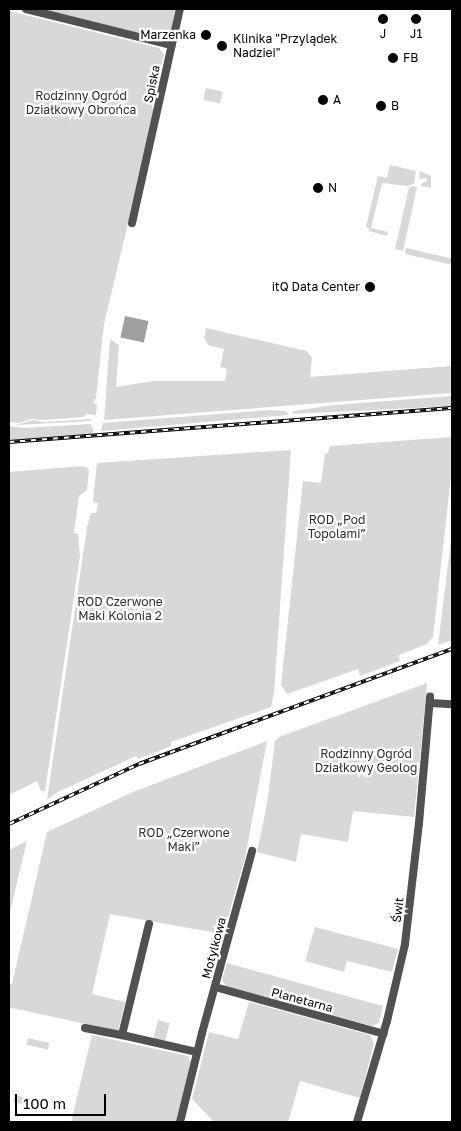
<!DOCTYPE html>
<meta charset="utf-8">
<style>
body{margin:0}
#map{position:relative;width:461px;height:1131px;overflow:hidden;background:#fff;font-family:"Golos Text",sans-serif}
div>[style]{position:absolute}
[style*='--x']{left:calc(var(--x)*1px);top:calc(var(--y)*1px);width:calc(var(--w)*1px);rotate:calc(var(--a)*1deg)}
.green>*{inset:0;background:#d8d8d8;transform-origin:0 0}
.water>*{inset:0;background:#9f9f9f;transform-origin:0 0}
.street>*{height:8px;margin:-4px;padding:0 4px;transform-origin:4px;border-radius:4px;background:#515151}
.rail>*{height:4px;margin-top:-2px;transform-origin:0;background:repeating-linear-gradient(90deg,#fff 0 5.5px,#000 0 11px);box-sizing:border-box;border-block:1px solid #000}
.dots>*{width:14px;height:14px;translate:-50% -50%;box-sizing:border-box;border:2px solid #fff;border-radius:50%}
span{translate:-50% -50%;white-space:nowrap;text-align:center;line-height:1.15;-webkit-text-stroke:4.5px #fff;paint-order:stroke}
.poi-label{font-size:12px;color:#000}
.right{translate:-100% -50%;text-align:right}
.left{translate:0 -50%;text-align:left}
.street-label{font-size:12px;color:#000}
.park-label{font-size:12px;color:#2f2f2f}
.frame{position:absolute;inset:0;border:10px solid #000;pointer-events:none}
.scale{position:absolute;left:15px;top:1094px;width:91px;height:22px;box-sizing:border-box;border:2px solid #000;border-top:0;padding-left:6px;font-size:15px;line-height:18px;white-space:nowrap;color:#000;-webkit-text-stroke:4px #fff;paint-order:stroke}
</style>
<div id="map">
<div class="green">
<i style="clip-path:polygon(39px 9px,175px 9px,171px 36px,167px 40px)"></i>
<i style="clip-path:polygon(9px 11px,159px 48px,164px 54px,152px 107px,155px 110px,104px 324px,96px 398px,93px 403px,97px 405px,96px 415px,87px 414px,83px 417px,44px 420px,31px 419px,19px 423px,9px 422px)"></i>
<i style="left:206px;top:88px;width:17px;height:12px;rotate:13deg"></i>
<i style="clip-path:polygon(390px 165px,416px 171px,414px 184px,408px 186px,382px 183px,371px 228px,388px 232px,387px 236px,369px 231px,369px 228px,366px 227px,378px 176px,387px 178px)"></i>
<i style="clip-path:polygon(420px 171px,431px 176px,431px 188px,421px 186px,422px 183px,427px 181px,426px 178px,419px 179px)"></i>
<i style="clip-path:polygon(413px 186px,417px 187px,403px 251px,395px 249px,409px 188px)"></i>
<i style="left:406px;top:248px;width:47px;height:6px;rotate:13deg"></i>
<i style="clip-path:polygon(206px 328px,307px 351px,312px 358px,310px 377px,452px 366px,452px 393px,104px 420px,110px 339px,119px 345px,116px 387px,153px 381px,225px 381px,227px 369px,220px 367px,224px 349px,208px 345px,204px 338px)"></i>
<i style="clip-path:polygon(452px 396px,452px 406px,292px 414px,294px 411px,334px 405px)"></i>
<i style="clip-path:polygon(269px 410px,286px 411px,289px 415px,101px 431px,103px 423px)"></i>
<i style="clip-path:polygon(91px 419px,91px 421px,16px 425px,33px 420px,44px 422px)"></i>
<i style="clip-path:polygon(91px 424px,94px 431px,91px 434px,9px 441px,9px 426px,24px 428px)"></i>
<i style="clip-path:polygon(452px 437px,452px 467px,433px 637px,427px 644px,399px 655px,400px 661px,360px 676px,358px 669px,287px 694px,281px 685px,303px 481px,321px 483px,325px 454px,328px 453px,330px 446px)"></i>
<i style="clip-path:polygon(291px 450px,274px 693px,271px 707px,171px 742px,171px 746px,138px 759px,136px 756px,58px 792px,47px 800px,87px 527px,91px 513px,96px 513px,98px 503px,94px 503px,93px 499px,97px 463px)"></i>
<i style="clip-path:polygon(83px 466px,89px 469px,87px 490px,79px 496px,74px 533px,78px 534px,80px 556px,45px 791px,41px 791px,37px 781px,9px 795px,9px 472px)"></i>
<i style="clip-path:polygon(452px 532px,452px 640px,438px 645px,439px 637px)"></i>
<i style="clip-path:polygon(427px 683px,414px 817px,353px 811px,348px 842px,301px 834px,296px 862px,257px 852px,267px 804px,275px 741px,279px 737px)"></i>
<i style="clip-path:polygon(267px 741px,245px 858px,223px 934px,110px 914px,92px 994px,125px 1002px,118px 1031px,12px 1008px,9px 1010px,9px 984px,12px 984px,47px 832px,133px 792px)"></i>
<i style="clip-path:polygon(27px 841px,9px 916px,9px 850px)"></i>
<i style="clip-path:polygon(315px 927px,398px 949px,392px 972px,347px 961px,344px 972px,305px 961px)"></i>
<i style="clip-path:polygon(227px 963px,383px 1006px,379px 1023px,372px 1026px,226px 986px,222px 980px)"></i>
<i style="clip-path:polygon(249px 1002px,370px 1035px,374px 1043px,360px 1098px,300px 1081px,288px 1122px,214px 1122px,192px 1099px,209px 1032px,238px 1039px)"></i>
<i style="left:158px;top:1020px;width:12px;height:19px;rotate:14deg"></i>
<i style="clip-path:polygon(92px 1035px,188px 1056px,191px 1062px,176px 1122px,71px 1122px)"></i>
<i style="left:28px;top:1038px;width:22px;height:7px;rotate:13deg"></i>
<i style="clip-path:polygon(15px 1095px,36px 1101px,34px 1107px,13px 1102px)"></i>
</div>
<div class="water">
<i style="left:125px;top:316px;width:24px;height:22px;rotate:12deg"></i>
</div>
<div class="street">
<i style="--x:26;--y:9;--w:150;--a:13.9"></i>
<i style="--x:132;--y:223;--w:219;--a:-77.4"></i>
<i style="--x:430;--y:703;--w:22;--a:3"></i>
<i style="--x:149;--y:924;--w:114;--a:103.7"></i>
<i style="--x:122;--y:1035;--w:77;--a:12.8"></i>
<i style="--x:215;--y:987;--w:175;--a:15.5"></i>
<i style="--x:85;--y:1028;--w:38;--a:11"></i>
<i style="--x:180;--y:1122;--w:92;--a:-76.1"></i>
<i style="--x:202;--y:1033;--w:189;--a:-74.6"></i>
<i style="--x:357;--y:1122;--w:105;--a:-73.5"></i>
<i style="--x:387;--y:1021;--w:79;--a:-76.8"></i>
<i style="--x:405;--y:944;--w:122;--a:-83.4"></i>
<i style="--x:419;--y:823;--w:127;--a:-85"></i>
</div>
<div class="rail">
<i style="--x:9;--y:442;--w:444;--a:-4.4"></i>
<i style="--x:9;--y:824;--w:143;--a:-24.8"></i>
<i style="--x:139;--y:764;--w:333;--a:-20.2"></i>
</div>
<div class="dots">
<i style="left:383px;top:19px;background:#000"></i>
<i style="left:416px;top:19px;background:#000"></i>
<i style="left:206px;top:35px;background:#000"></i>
<i style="left:222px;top:46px;background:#000"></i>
<i style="left:393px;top:58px;background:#000"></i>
<i style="left:323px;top:100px;background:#000"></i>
<i style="left:381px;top:106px;background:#000"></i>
<i style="left:318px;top:188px;background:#000"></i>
<i style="left:370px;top:287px;background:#000"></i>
</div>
<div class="poi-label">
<span style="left:383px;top:34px">J</span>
<span style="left:416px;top:34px">J1</span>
<span class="right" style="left:196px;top:35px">Marzenka</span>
<span class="left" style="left:233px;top:46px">Klinika "Przylądek<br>Nadziei"</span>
<span class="left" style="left:403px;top:58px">FB</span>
<span class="left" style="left:333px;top:100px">A</span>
<span class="left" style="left:391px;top:106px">B</span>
<span class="left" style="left:328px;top:188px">N</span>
<span class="right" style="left:360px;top:287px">itQ Data Center</span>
</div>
<div class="street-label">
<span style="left:152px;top:84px;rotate:-78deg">Spiska</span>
<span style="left:398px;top:910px;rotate:-83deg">Świt</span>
<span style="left:214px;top:948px;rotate:-75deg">Motylkowa</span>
<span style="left:302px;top:1000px;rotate:15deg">Planetarna</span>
</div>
<div class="park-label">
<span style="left:81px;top:103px">Rodzinny Ogród<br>Działkowy Obrońca</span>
<span style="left:337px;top:527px">ROD „Pod<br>Topolami”</span>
<span style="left:120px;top:609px">ROD Czerwone<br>Maki Kolonia 2</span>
<span style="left:366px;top:761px">Rodzinny Ogród<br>Działkowy Geolog</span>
<span style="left:184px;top:840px">ROD „Czerwone<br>Maki”</span>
</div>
<div class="frame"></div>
<div class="scale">100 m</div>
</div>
